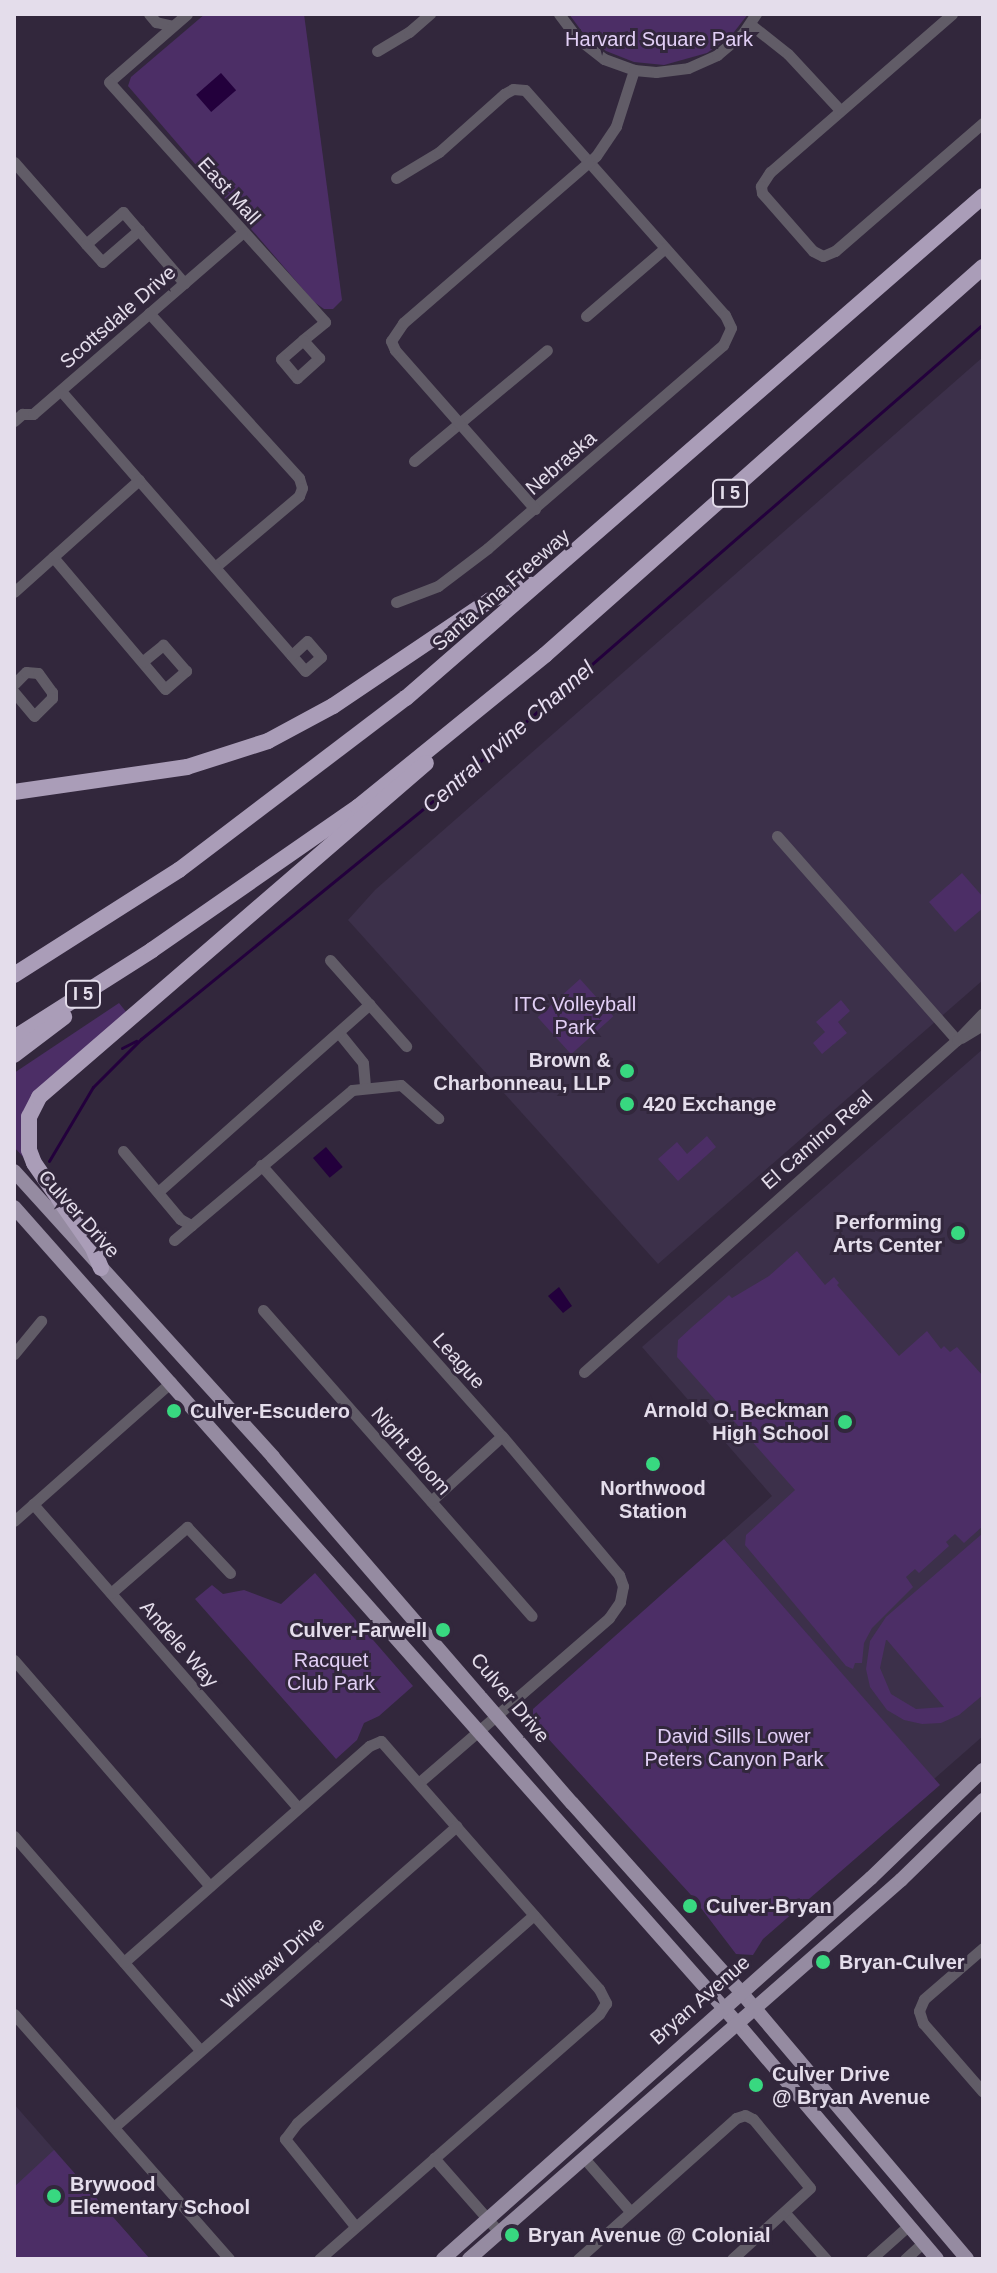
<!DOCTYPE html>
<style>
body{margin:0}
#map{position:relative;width:997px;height:2273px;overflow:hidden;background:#32273c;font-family:Helvetica,sans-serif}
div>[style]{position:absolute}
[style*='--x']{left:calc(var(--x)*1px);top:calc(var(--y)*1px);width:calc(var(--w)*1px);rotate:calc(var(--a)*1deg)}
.built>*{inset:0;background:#3c304a}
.green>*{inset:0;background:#4c2e66;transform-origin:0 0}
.water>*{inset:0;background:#23003c;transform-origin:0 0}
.stream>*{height:3px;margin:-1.5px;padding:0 1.5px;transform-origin:1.5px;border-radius:1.5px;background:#23003c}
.minor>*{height:11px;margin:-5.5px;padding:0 5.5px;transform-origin:5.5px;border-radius:5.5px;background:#615c67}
.major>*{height:14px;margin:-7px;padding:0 7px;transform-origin:7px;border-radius:7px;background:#958ba1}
.highway>*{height:16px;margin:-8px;padding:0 8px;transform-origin:8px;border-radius:8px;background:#aa9db8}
.dots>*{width:22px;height:22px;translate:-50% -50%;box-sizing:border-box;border:4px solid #32273c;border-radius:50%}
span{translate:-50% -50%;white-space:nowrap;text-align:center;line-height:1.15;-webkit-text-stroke:6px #32273c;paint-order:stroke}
.shield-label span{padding:2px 6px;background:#32273c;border:2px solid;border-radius:6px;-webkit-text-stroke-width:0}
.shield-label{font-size:18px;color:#e4ddeb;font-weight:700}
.park-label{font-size:20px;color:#e2cff6}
.street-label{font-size:20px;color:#e4ddeb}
.poi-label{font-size:20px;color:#e4ddeb;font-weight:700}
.right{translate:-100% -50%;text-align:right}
.left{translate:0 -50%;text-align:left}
.water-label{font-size:22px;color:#e7def1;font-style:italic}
.frame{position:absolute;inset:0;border:16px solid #e4ddeb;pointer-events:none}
</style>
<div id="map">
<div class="built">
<i style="clip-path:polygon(983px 357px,983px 980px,658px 1264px,348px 920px,375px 890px)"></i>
<i style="clip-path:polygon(983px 1049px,983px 1736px,934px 1779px,724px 1539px,772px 1496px,642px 1347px)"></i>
<i style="clip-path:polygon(14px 2104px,135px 2242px,14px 2259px)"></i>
</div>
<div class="green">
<i style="clip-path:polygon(205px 14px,304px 14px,342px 300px,333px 309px,324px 309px,314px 302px,128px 86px,131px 77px)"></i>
<i style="clip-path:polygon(569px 14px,748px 14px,731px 36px,707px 53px,664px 65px,634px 62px,606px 51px,583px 33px)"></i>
<i style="clip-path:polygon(962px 873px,983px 897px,983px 908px,955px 932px,929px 902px)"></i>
<i style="left:580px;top:979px;width:50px;height:57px;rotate:48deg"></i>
<i style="clip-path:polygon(841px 1000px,850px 1011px,838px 1022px,847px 1033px,822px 1054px,813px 1043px,825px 1032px,816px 1022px)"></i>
<i style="clip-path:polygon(119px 1003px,127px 1013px,38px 1089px,24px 1158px,14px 1147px,14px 1073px)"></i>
<i style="clip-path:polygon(707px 1136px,716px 1147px,678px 1181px,658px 1159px,677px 1142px,687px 1154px)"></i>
<i style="clip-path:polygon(797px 1251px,825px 1285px,834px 1277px,839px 1283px,837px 1285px,899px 1356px,927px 1331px,941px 1349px,944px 1346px,950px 1352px,957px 1347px,983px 1376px,983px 1526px,964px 1543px,955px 1534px,946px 1542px,949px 1546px,919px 1573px,915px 1569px,906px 1577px,913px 1587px,872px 1628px,864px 1643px,862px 1663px,855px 1663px,853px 1669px,846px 1666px,745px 1545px,746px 1535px,795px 1490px,677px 1357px,678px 1340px,692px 1327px,729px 1295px,732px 1298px,769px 1276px)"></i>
<i style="clip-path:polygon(evenodd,983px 1533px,983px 1695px,959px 1715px,941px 1723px,922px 1724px,904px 1720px,887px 1710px,870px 1687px,866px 1669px,870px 1641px,886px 1617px,983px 1533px,886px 1640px,887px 1640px,944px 1707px,916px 1709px,891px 1694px,880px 1668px,886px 1640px)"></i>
<i style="clip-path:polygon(724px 1539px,940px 1785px,763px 1939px,753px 1955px,736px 1954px,691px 1895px,533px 1722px,533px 1709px)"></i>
<i style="clip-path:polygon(315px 1573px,413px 1686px,379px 1716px,364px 1723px,357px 1740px,336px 1759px,195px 1599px,212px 1585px,223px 1594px,244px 1590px,281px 1604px)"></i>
<i style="clip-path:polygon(54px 2150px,135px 2242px,150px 2259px,14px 2259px,14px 2187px)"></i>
</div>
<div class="water">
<i style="left:221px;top:73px;width:23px;height:33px;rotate:49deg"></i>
<i style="left:326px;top:1147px;width:26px;height:17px;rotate:50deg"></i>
<i style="clip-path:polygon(559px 1287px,572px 1306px,563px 1313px,548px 1296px)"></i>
</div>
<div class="stream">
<i style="--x:122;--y:1048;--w:16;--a:-27"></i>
<i style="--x:49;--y:1161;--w:86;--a:-59.3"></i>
<i style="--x:93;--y:1087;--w:68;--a:-45"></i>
<i style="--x:141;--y:1039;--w:404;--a:-39.2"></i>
<i style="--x:454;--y:784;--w:701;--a:-41.01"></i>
</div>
<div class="minor">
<i style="--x:149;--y:14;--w:11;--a:49"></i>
<i style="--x:156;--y:22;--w:17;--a:13"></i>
<i style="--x:187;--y:14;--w:103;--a:138.9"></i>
<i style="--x:109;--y:82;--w:323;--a:48"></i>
<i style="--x:325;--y:322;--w:28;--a:141"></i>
<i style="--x:303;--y:340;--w:29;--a:139"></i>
<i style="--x:281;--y:359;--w:25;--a:50"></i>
<i style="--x:297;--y:378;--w:30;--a:-42"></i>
<i style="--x:319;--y:358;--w:24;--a:-132"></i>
<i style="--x:559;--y:14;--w:30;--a:53"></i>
<i style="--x:577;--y:38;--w:34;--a:38"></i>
<i style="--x:604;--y:59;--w:32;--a:20"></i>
<i style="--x:634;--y:70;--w:22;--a:5"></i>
<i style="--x:656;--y:72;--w:32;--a:-7"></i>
<i style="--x:688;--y:68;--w:32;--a:-24"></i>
<i style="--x:717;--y:55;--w:34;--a:-40"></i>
<i style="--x:743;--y:33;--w:23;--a:-56"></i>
<i style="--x:952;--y:14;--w:241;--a:139"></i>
<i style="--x:770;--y:172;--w:17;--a:123"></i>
<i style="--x:761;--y:186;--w:7;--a:82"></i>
<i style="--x:762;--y:193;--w:77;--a:48.7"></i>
<i style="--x:813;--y:251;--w:11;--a:27"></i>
<i style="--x:823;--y:256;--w:13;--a:-23"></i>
<i style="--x:835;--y:251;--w:196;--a:-40.9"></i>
<i style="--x:750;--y:24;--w:48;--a:38.3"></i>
<i style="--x:788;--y:54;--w:76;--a:47.1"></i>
<i style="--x:377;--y:51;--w:37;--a:-31"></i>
<i style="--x:409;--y:32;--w:28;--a:-41"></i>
<i style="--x:14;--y:162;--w:109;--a:48.7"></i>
<i style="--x:86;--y:244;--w:49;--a:-40.9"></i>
<i style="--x:123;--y:212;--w:94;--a:49.3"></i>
<i style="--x:396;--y:178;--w:50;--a:-31.2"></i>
<i style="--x:439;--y:152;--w:87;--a:-41.7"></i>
<i style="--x:504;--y:94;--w:10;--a:-29"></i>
<i style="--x:513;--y:89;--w:12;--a:5"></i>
<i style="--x:525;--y:90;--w:301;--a:48.4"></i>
<i style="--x:725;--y:315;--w:14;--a:65"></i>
<i style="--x:731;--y:328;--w:19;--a:115"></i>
<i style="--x:723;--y:345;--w:311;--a:139.2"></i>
<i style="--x:488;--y:548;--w:63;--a:142.8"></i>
<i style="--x:438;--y:586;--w:45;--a:159.1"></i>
<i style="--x:86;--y:244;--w:24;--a:48"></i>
<i style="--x:102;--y:262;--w:49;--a:-40.9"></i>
<i style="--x:149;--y:313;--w:223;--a:47.7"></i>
<i style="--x:299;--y:478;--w:10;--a:73"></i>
<i style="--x:302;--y:488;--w:9;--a:111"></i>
<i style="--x:299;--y:496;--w:110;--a:139.8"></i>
<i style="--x:586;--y:316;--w:104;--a:-40.7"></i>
<i style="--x:61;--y:391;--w:371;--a:48.9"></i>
<i style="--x:305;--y:671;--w:21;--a:-41"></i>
<i style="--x:321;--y:657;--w:21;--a:-131"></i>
<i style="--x:307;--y:641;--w:21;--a:137"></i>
<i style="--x:14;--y:421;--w:11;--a:-41"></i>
<i style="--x:22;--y:414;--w:11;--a:0"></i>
<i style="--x:33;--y:414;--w:276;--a:-40.9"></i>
<i style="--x:414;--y:461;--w:173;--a:-39.8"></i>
<i style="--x:535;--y:509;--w:212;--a:-131.4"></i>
<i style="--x:395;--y:350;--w:10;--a:-114"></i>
<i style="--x:391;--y:341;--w:22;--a:-56"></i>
<i style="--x:403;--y:323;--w:255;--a:-40.9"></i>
<i style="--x:596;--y:156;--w:36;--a:-56"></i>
<i style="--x:616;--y:126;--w:59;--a:-72.2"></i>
<i style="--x:53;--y:557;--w:173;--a:49.7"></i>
<i style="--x:165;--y:689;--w:28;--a:-41"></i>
<i style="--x:186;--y:671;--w:35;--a:-131"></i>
<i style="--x:163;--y:645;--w:26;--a:141"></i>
<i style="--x:14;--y:592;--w:168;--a:-41.9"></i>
<i style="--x:14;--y:684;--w:17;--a:-45"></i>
<i style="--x:26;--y:672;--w:12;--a:5"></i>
<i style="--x:38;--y:673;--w:24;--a:54"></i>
<i style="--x:52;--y:692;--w:6;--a:90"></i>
<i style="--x:52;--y:698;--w:25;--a:135"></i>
<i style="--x:34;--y:716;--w:31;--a:-130"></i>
<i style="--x:777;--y:836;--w:272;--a:48.6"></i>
<i style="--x:330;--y:960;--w:115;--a:48.5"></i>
<i style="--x:339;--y:1033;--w:38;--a:51"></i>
<i style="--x:363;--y:1063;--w:24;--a:85"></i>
<i style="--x:961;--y:1038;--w:26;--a:-31"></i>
<i style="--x:123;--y:1151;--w:89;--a:50"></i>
<i style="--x:180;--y:1219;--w:13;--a:29"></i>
<i style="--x:261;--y:1165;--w:363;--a:48.4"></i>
<i style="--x:502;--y:1436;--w:182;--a:49.9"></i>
<i style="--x:619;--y:1575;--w:12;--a:70"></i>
<i style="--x:623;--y:1586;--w:16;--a:101"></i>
<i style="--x:620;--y:1602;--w:19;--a:125"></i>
<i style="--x:609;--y:1618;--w:250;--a:139.1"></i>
<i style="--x:158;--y:1192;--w:283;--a:-41.6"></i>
<i style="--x:174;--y:1240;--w:233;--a:-40.1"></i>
<i style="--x:352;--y:1090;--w:49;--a:-5.8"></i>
<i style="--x:401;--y:1085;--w:50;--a:41.7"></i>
<i style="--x:263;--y:1310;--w:407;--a:48.7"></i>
<i style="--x:14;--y:1354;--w:43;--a:-50.7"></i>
<i style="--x:584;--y:1372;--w:499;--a:-41.7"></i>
<i style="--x:957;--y:1040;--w:37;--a:-46"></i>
<i style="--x:431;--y:1501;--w:96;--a:-42.5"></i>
<i style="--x:33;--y:1504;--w:403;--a:48.9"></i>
<i style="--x:14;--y:1521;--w:210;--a:-41.5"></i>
<i style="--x:111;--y:1593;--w:101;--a:-41"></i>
<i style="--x:187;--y:1527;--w:63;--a:46.9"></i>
<i style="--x:14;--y:1660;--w:299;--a:49.1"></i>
<i style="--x:14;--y:1836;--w:284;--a:49"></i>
<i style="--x:983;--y:1948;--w:78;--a:139.2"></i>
<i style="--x:924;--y:1999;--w:13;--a:113"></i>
<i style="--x:919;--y:2011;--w:13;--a:72"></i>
<i style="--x:923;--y:2023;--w:91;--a:49"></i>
<i style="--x:124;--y:1962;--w:327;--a:-41.4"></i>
<i style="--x:369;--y:1746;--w:13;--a:-23"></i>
<i style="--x:381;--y:1741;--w:330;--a:48.7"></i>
<i style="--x:599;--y:1989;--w:16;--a:63"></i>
<i style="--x:606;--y:2003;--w:13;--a:122"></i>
<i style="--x:599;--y:2014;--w:372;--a:138.8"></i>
<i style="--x:14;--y:2014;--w:326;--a:48.7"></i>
<i style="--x:114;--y:2127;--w:456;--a:-41.3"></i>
<i style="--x:583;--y:2157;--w:72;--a:49"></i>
<i style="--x:434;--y:2158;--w:98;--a:48.7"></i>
<i style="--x:785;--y:2213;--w:62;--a:48.3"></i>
<i style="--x:355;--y:2226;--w:112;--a:-128.8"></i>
<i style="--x:285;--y:2139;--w:20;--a:-53"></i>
<i style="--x:297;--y:2123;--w:315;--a:-41.3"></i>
<i style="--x:578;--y:2259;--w:212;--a:-41.7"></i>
<i style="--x:736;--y:2118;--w:9;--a:-18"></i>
<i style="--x:745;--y:2115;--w:9;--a:27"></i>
<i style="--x:753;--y:2119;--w:89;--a:50.4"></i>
<i style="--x:810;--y:2188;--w:105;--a:137.7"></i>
<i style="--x:871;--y:2259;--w:50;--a:-41.7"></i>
<i style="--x:905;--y:2259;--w:24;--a:-42"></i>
</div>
<div class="major">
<i style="--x:14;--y:1171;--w:386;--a:47.8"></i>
<i style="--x:273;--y:1457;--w:457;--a:49.2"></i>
<i style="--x:572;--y:1803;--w:252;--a:48.2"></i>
<i style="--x:740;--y:1991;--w:351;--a:49.7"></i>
<i style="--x:14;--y:1207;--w:1090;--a:48.46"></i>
<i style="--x:737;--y:2023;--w:309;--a:49.7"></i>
<i style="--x:443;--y:2259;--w:573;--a:-41.68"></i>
<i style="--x:871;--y:1878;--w:156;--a:-44"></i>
<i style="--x:469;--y:2259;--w:575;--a:-41.26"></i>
<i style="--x:901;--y:1880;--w:115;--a:-44.3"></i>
</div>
<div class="highway">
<i style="--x:14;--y:792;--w:175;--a:-8.2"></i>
<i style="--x:187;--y:767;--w:85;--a:-17.8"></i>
<i style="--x:268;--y:741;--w:74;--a:-28.3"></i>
<i style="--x:333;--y:706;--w:189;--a:-34"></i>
<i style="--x:490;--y:600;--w:44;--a:-20.1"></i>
<i style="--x:14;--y:975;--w:196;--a:-32.5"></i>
<i style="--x:179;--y:870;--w:285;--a:-37.2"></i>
<i style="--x:406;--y:698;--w:765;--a:-41.02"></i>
<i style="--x:14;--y:1038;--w:164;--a:-32.5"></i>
<i style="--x:152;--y:950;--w:251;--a:-34.8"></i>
<i style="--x:358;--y:807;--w:241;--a:-39.1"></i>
<i style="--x:545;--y:655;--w:585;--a:-41.54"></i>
<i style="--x:14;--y:1055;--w:63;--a:-37.2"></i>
<i style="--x:101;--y:1268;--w:22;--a:-112"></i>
<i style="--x:93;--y:1248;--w:103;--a:-124.8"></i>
<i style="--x:34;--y:1163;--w:14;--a:-111"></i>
<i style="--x:29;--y:1150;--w:33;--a:-90"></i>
<i style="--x:29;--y:1117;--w:22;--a:-63"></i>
<i style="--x:39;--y:1097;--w:511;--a:-40.8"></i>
</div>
<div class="dots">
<i style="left:627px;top:1071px;background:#38d880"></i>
<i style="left:627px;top:1104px;background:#38d880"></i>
<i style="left:958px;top:1233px;background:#38d880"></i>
<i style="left:174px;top:1411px;background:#38d880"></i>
<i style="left:845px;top:1422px;background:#38d880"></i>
<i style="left:653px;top:1464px;background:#38d880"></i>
<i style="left:443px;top:1630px;background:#38d880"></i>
<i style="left:690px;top:1906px;background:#38d880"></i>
<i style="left:823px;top:1962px;background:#38d880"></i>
<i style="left:756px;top:2085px;background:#38d880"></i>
<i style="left:54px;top:2196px;background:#38d880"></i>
<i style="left:512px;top:2235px;background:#38d880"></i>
</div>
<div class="shield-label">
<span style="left:730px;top:493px">I 5</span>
<span style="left:83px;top:994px">I 5</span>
</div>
<div class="park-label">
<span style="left:659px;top:39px">Harvard Square Park</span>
<span style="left:575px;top:1016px">ITC Volleyball<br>Park</span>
<span style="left:331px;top:1672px">Racquet<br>Club Park</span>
<span style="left:734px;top:1748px">David Sills Lower<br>Peters Canyon Park</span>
</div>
<div class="street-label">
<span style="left:229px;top:191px;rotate:48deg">East Mall</span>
<span style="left:118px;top:317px;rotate:-41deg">Scottsdale Drive</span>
<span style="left:561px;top:463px;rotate:-41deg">Nebraska</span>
<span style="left:501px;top:590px;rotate:-41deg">Santa Ana Freeway</span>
<span style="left:817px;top:1140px;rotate:-41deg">El Camino Real</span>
<span style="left:79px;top:1214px;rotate:48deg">Culver Drive</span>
<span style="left:459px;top:1361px;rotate:48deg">League</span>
<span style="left:411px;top:1451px;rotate:49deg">Night Bloom</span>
<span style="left:179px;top:1644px;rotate:49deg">Andele Way</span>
<span style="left:510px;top:1698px;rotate:50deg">Culver Drive</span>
<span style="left:273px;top:1963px;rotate:-41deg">Williwaw Drive</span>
<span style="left:700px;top:2000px;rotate:-41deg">Bryan Avenue</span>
</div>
<div class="poi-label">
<span class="right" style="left:611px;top:1072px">Brown &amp;<br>Charbonneau, LLP</span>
<span class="left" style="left:643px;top:1104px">420 Exchange</span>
<span class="right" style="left:942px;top:1234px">Performing<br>Arts Center</span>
<span class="right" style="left:829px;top:1422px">Arnold O. Beckman<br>High School</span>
<span class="left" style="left:190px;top:1411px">Culver-Escudero</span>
<span style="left:653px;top:1500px">Northwood<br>Station</span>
<span class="right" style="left:427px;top:1630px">Culver-Farwell</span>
<span class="left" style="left:706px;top:1906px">Culver-Bryan</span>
<span class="left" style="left:839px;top:1962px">Bryan-Culver</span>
<span class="left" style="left:772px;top:2086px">Culver Drive<br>@ Bryan Avenue</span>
<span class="left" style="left:70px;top:2196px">Brywood<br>Elementary School</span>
<span class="left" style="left:528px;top:2235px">Bryan Avenue @ Colonial</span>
</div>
<div class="water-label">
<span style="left:508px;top:737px;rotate:-41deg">Central Irvine Channel</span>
</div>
<div class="frame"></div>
</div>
